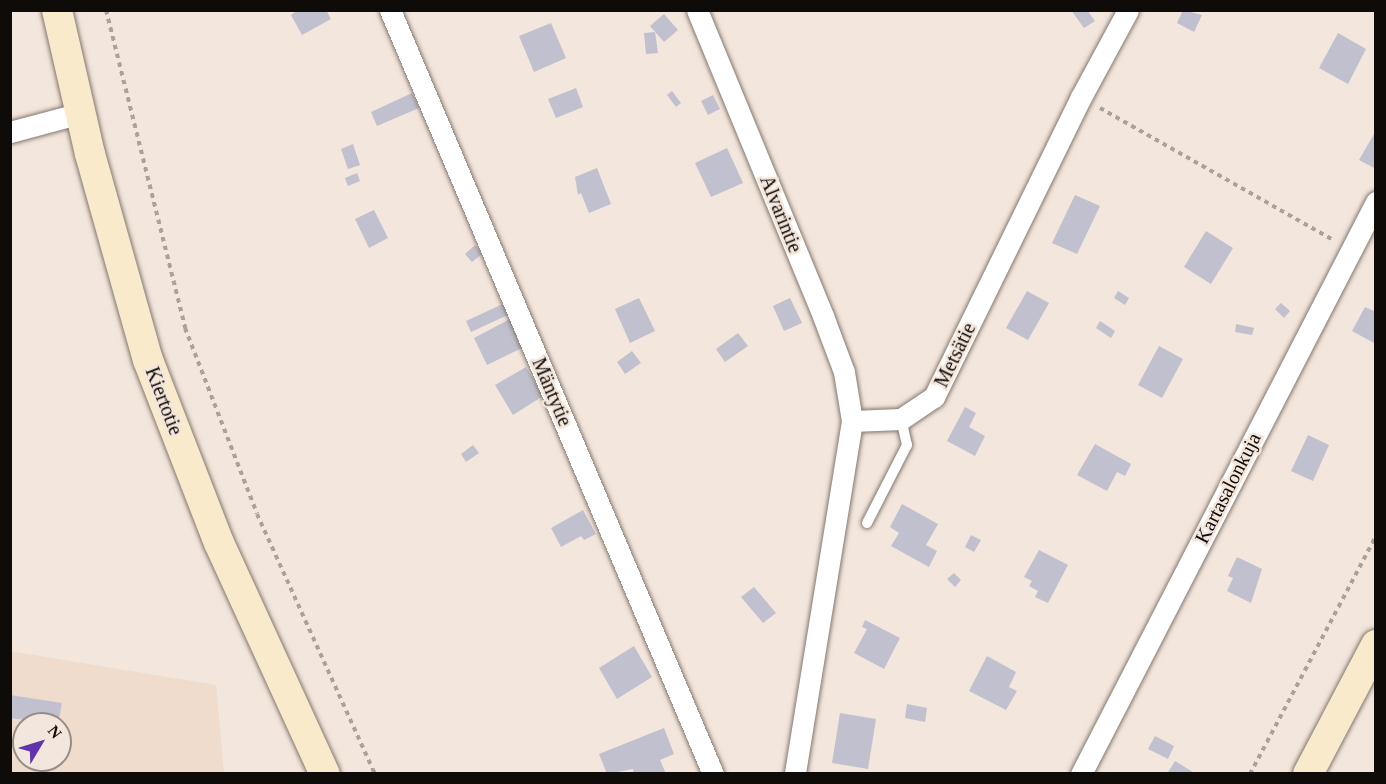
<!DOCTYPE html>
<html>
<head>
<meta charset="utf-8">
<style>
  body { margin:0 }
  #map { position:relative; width:1386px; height:784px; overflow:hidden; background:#f3e6dc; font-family:"Times New Roman",serif }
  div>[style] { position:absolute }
  .built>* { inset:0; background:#efdccc }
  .building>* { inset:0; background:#c0c0ce }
  .path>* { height:4px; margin-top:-2px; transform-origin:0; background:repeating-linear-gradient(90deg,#aba199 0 4.5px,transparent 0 9px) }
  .roads { filter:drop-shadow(0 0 2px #83786f) drop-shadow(0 0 2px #83786f) }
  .lane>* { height:10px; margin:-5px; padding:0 5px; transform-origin:5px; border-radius:5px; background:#fff }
  .street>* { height:21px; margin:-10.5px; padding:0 10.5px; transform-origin:10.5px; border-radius:10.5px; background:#fff }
  .secondary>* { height:30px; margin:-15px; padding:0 15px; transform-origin:15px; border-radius:15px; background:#f9eacb }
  span { translate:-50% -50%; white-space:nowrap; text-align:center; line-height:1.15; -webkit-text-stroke:5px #f3e6dc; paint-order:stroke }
  .street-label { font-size:20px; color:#0f0b08 }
  .frame { position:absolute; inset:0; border:12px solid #0f0b08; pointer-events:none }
  .north { position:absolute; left:12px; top:712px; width:60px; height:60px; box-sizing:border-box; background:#f3e6dc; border:2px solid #988e87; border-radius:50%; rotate:52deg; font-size:16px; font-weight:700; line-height:24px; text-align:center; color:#0f0b08 }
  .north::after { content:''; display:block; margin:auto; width:21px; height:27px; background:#6034ac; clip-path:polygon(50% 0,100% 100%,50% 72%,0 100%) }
</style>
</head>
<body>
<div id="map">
  <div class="built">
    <i style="clip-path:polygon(evenodd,10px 651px,216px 685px,224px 773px,11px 773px,10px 651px,24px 724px,60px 724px,60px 760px,24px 760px,24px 724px)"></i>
  </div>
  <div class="building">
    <i style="clip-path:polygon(298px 10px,326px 10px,331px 19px,302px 35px,291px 15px)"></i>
    <i style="clip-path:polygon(1071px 10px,1087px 10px,1095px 21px,1084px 28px)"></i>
    <i style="clip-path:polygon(1183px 10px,1202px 15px,1194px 32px,1177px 23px)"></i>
    <i style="clip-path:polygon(664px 14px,678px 30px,664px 42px,650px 26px)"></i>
    <i style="clip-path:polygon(551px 23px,566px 58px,534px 72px,519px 36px)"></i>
    <i style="clip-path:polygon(655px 32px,658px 53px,646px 54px,644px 33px)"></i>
    <i style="clip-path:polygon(1338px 33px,1366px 49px,1348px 84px,1319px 68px)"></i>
    <i style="clip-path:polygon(576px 88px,583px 107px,556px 118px,548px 99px)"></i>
    <i style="clip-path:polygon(672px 91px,681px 103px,676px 107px,667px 95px)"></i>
    <i style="clip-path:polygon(412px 93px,419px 108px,377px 126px,371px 112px)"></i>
    <i style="clip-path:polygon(713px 95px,720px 109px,708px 115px,701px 101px)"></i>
    <i style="clip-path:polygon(1374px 134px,1376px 134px,1376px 169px,1359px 160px)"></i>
    <i style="clip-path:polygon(353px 144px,360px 165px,348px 169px,341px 149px)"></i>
    <i style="clip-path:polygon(727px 148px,743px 183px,711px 197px,695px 163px)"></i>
    <i style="clip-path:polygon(597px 168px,611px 204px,589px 213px,581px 193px,578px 195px,575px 177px)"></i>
    <i style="clip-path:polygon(357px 173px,360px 181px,348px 186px,345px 178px)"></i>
    <i style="clip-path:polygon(1075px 195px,1100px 206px,1077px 254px,1052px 243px)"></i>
    <i style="clip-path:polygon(374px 210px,388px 238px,369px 248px,355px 219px)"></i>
    <i style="clip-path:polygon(1206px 231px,1233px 248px,1211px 284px,1184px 267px)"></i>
    <i style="clip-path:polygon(475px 245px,482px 254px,472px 262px,465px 254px)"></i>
    <i style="clip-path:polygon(1027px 291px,1049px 303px,1028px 340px,1006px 328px)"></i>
    <i style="clip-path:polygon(1118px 291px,1129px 298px,1125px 305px,1114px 298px)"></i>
    <i style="clip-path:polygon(639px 298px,655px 331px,630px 343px,615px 309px)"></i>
    <i style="clip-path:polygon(790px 298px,802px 323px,784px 331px,773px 306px)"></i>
    <i style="clip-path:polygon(505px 303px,510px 314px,471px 332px,466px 321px)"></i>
    <i style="clip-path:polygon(1281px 303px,1290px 311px,1284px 318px,1275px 309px)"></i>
    <i style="clip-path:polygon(1365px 307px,1376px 312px,1376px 344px,1352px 331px)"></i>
    <i style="clip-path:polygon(510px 319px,524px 347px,487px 365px,474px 338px)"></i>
    <i style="clip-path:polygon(1100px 321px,1115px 331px,1111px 338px,1096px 328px)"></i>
    <i style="clip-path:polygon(1236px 324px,1254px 328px,1252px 335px,1235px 332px)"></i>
    <i style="clip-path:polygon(738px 333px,748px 346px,725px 362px,716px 349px)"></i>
    <i style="clip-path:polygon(1159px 346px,1183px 359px,1162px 398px,1138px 385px)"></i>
    <i style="clip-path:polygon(632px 351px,641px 363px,625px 374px,617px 362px)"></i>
    <i style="clip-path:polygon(526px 367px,543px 396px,513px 415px,495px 385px)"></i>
    <i style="clip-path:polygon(965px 407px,976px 413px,969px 427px,985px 436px,975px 456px,947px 441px)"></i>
    <i style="clip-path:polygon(1308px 435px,1329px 445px,1313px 481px,1291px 471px)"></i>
    <i style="clip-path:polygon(1095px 444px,1131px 464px,1125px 476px,1117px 472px,1107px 491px,1077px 475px)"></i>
    <i style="clip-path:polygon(473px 445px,479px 453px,466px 462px,461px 454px)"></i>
    <i style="clip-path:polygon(902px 504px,938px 524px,926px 545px,937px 551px,929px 567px,891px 546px,899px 533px,890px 527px)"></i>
    <i style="clip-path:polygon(583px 510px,596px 534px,584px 540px,581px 536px,561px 547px,551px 528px)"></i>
    <i style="clip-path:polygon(971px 535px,981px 540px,974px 552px,965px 547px)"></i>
    <i style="clip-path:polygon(1039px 550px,1068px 565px,1048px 603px,1035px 597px,1038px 591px,1029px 586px,1032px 581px,1024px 577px)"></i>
    <i style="clip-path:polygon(1237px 557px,1262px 569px,1251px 603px,1227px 591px,1233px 578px,1228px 576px)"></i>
    <i style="clip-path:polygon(954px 573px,961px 580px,955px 587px,947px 579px)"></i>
    <i style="clip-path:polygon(754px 587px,776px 613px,763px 623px,741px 597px)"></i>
    <i style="clip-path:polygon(865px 620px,900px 638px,884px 669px,854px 653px,867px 629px,862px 627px)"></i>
    <i style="clip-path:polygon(634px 646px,652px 677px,617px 699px,599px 668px)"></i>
    <i style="clip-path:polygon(987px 656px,1016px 672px,1009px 687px,1017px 691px,1006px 710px,969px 691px)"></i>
    <i style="clip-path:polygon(10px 695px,62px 703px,58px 724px,10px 718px)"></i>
    <i style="clip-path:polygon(907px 704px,927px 708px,925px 722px,905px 718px)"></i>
    <i style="clip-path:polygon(840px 713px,876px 719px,868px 769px,832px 763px)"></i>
    <i style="clip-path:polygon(664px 728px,674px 754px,660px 760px,666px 774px,634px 774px,633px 769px,607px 774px,599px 754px)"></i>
    <i style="clip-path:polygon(1155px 736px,1174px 746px,1168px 759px,1148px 749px)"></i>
    <i style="clip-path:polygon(1175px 761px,1196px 774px,1167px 774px)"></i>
  </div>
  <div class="path">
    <i style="left:106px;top:10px;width:328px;rotate:76deg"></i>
    <i style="left:185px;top:328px;width:199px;rotate:68.8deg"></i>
    <i style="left:257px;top:514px;width:286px;rotate:65.6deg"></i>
    <i style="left:1100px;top:108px;width:268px;rotate:29.5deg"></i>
    <i style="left:1250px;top:774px;width:269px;rotate:-62.1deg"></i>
  </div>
  <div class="roads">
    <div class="lane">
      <i style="left:867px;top:523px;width:88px;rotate:-62.9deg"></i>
      <i style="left:907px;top:445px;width:27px;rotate:-103deg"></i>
    </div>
    <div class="street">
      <i style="left:390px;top:10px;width:829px;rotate:67.08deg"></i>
      <i style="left:697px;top:10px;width:331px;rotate:67.6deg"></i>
      <i style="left:823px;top:316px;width:60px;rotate:69.4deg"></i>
      <i style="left:844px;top:372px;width:50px;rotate:80.7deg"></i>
      <i style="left:852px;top:421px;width:358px;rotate:99.2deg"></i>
      <i style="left:10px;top:132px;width:73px;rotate:-15deg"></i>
      <i style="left:852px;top:421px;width:49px;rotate:-2.3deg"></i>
      <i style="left:901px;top:419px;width:40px;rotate:-34deg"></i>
      <i style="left:934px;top:397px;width:334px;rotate:-63.9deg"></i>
      <i style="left:1081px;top:97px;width:99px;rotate:-61.6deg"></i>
      <i style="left:1081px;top:774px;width:644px;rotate:-62.72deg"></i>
    </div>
    <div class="secondary">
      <i style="left:57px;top:10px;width:148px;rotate:77.1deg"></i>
      <i style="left:90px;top:154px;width:214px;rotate:74.3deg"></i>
      <i style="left:148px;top:360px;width:196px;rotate:68.8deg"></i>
      <i style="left:219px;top:543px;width:254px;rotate:65.4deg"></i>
      <i style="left:1308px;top:774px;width:146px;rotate:-62.2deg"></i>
    </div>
  </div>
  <div class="street-label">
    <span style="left:781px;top:214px;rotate:68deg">Alvarintie</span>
    <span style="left:955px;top:355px;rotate:-64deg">Metsätie</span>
    <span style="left:552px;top:392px;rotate:67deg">Mäntytie</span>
    <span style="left:164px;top:401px;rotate:69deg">Kiertotie</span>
    <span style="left:1228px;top:488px;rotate:-63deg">Kartasalonkuja</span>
  </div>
  <div class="frame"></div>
  <div class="north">N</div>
</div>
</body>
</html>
